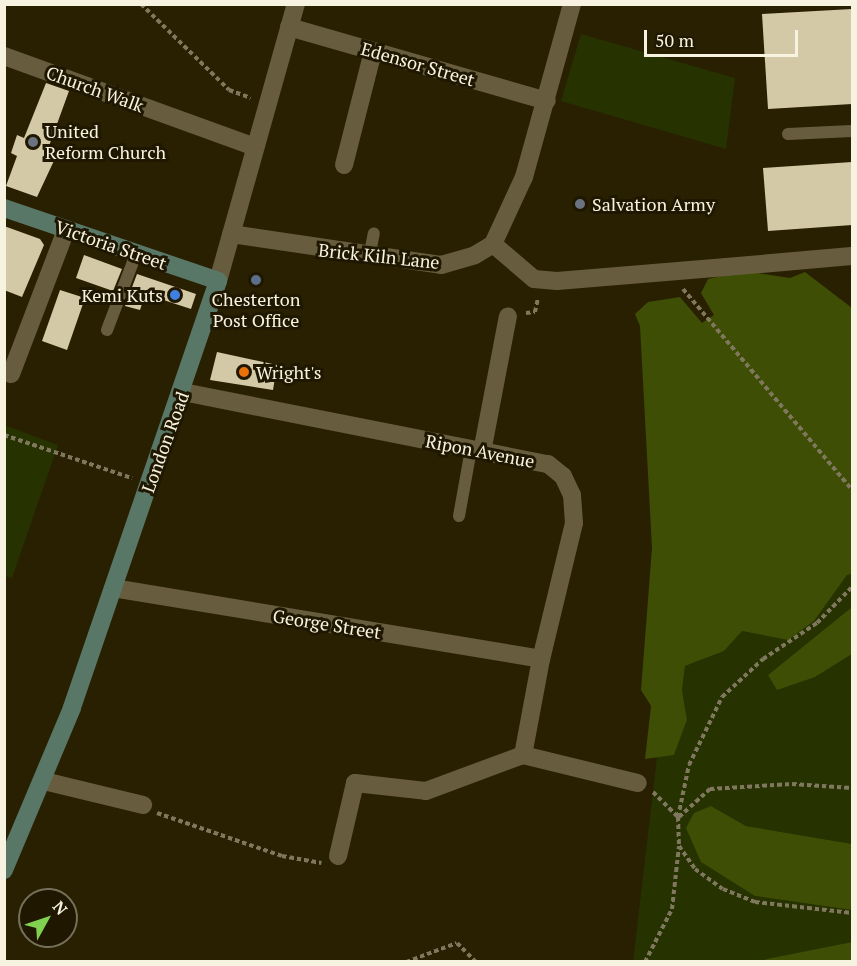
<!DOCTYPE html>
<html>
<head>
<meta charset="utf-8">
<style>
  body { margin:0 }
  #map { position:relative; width:857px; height:966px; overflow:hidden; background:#292002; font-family:"PT Serif",serif }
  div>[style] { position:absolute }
  .green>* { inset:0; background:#263200 }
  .forest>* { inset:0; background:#3e4e05 }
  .building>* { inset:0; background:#d4c9a7 }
  .path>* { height:4px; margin-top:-2px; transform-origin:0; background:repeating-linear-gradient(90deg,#7f785f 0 4.5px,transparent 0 7.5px) }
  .service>* { height:12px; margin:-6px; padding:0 6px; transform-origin:6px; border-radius:6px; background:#675d3e }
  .pedestrian>* { height:18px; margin:-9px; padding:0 9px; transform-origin:9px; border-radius:9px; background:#675d3e }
  .minor>* { height:18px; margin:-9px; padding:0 9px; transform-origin:9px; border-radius:9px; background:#675d3e }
  .tertiary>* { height:18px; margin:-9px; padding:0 9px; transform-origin:9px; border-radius:9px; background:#675d3e }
  .secondary>* { height:18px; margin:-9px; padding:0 9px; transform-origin:9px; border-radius:9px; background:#587766 }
  .dots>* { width:16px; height:16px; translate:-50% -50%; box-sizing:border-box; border:3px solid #1f1700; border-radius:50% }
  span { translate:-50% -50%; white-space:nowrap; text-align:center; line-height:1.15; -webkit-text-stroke:6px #1f1700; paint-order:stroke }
  .street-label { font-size:18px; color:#f8f3e1 }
  .poi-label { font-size:18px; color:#f8f3e1 }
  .left { translate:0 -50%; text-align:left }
  .right { translate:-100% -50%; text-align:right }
  .frame { position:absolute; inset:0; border:6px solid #f8f3e1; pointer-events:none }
  .north { position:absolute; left:18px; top:888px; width:60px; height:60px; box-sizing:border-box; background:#1f1700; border:2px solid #766f5a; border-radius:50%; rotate:50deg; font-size:16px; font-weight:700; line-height:24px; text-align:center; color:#f8f3e1 }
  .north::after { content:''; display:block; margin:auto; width:21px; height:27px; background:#81d050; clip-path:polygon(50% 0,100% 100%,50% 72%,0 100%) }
  .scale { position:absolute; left:644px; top:30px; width:154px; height:27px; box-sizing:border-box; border:3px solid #f8f3e1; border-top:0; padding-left:8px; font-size:18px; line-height:21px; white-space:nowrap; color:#f8f3e1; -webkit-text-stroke:4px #1f1700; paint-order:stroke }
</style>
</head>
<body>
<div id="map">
  <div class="green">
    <i style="clip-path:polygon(581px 34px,735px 78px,726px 149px,561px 101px)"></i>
    <i style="clip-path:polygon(4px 425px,58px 445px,12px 578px,4px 576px)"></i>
    <i style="clip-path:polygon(852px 574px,852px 607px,768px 675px,815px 677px,852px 654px,852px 844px,746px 826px,711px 806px,755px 896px,852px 910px,852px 942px,760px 961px,633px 962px,657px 757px,674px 755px,687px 720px,682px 690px,685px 666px,724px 651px,742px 631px,788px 640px,814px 621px,847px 575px)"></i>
  </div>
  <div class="forest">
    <i style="clip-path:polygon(744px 271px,790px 278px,805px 272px,852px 308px,852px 574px,847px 575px,814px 621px,788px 640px,742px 631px,724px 651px,685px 666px,682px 690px,687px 720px,674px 755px,645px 759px,651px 706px,641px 690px,652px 548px,640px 326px,635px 314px,648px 302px,680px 297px,702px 323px,714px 315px,701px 293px,708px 279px)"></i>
    <i style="clip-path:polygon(852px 607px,852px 654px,815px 677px,777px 690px,768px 675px)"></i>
    <i style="clip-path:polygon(711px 806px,746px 826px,852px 844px,852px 910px,755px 896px,701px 862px,686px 828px,694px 813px)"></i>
    <i style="clip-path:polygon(852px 942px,852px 961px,760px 961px,767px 959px)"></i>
  </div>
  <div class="building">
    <i style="clip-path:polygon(852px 9px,852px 104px,768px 109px,762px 14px)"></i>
    <i style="clip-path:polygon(46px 83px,69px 91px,49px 146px,59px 150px,37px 197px,6px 186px,17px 156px,11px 153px,17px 135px,24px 138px)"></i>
    <i style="clip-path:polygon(852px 162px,852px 225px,768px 231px,763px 168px)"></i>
    <i style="clip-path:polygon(4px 226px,40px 239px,44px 245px,22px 297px,4px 290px)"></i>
    <i style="clip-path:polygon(84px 255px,122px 269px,113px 291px,76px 278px)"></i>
    <i style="clip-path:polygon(137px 274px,196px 294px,191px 309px,145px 294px,140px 310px,125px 306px)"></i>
    <i style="clip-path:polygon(60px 290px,85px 298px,67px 350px,42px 341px)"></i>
    <i style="clip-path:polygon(217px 352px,277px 365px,273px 390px,210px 380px)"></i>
  </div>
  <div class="path">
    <i style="left:141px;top:4px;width:123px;rotate:44.3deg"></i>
    <i style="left:229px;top:90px;width:23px;rotate:20deg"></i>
    <i style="left:683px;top:289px;width:263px;rotate:49.9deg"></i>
    <i style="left:526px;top:313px;width:9px;rotate:-6deg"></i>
    <i style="left:535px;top:312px;width:14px;rotate:-78deg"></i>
    <i style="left:4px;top:435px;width:135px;rotate:18.6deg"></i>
    <i style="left:653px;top:792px;width:35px;rotate:45deg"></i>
    <i style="left:678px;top:817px;width:29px;rotate:88deg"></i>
    <i style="left:679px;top:846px;width:28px;rotate:55deg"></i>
    <i style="left:695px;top:869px;width:34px;rotate:36deg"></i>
    <i style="left:723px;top:889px;width:35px;rotate:22deg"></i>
    <i style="left:755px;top:902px;width:98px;rotate:6.5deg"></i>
    <i style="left:157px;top:813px;width:132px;rotate:19deg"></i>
    <i style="left:282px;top:856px;width:40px;rotate:10deg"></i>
    <i style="left:678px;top:817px;width:53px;rotate:-78.1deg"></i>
    <i style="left:689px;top:765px;width:76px;rotate:-64.1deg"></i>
    <i style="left:722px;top:697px;width:56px;rotate:-42.8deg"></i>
    <i style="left:763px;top:659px;width:65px;rotate:-33.7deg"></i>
    <i style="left:817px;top:623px;width:50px;rotate:-45.8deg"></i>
    <i style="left:679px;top:817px;width:42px;rotate:-42.1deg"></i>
    <i style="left:710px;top:789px;width:82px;rotate:-3.5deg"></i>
    <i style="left:792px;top:784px;width:60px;rotate:3.8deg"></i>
    <i style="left:406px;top:962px;width:54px;rotate:-20.4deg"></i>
    <i style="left:457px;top:943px;width:27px;rotate:45deg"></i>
    <i style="left:645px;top:962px;width:59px;rotate:-63deg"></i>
    <i style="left:672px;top:909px;width:63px;rotate:-83.7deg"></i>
  </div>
  <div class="service">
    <i style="left:788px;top:134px;width:64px;rotate:-2.7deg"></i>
    <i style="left:369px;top:258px;width:25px;rotate:-79deg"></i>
    <i style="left:107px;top:330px;width:81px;rotate:-69.1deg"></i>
    <i style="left:459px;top:516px;width:68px;rotate:-79.8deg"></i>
  </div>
  <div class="pedestrian">
    <i style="left:726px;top:267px;width:126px;rotate:-5deg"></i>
  </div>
  <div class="minor">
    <i style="left:289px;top:27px;width:268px;rotate:16deg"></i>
    <i style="left:4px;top:56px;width:265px;rotate:19.9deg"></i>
    <i style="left:344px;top:165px;width:118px;rotate:-75.7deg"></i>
    <i style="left:231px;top:234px;width:212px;rotate:8.4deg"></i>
    <i style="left:441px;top:265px;width:35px;rotate:-16deg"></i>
    <i style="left:475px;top:255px;width:21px;rotate:-31deg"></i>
    <i style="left:493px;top:244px;width:74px;rotate:-65.2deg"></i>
    <i style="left:524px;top:177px;width:180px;rotate:-74.5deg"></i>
    <i style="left:493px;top:244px;width:54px;rotate:40.5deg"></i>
    <i style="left:534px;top:279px;width:23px;rotate:5deg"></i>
    <i style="left:557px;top:281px;width:170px;rotate:-4.7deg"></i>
    <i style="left:11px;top:374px;width:154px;rotate:-69.1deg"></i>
    <i style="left:183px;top:392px;width:372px;rotate:11.2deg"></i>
    <i style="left:548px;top:464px;width:19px;rotate:39deg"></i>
    <i style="left:563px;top:476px;width:21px;rotate:65deg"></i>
    <i style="left:572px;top:495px;width:28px;rotate:86deg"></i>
    <i style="left:574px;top:523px;width:140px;rotate:103.6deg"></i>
    <i style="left:541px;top:659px;width:98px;rotate:100.6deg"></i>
    <i style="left:482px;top:452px;width:138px;rotate:-79.2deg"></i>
    <i style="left:113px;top:588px;width:434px;rotate:9.4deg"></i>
    <i style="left:44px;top:781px;width:102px;rotate:13.6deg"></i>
    <i style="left:338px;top:856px;width:75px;rotate:-76.9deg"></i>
    <i style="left:355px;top:783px;width:71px;rotate:6.4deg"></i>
    <i style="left:426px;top:791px;width:103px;rotate:-20.4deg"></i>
    <i style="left:523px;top:755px;width:118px;rotate:13.7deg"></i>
  </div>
  <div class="tertiary">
    <i style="left:218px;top:281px;width:288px;rotate:-74.3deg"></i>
  </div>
  <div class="secondary">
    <i style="left:4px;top:208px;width:226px;rotate:18.8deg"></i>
    <i style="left:218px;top:281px;width:451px;rotate:108.9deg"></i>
    <i style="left:72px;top:708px;width:176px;rotate:112.8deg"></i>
  </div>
  <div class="dots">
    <i style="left:33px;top:142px;background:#6b7280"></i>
    <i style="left:580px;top:204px;background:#6b7280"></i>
    <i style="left:256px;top:280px;background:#5c6f8a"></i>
    <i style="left:175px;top:295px;background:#3f7fe0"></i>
    <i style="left:244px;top:372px;background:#e8710a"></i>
  </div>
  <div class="street-label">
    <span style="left:418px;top:64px;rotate:16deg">Edensor Street</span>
    <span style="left:95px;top:89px;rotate:20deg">Church Walk</span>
    <span style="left:111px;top:245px;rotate:19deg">Victoria Street</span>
    <span style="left:379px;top:256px;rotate:6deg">Brick Kiln Lane</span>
    <span style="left:165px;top:442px;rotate:-70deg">London Road</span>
    <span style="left:480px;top:451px;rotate:11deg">Ripon Avenue</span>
    <span style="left:327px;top:624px;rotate:9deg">George Street</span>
  </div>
  <div class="poi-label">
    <span class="left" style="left:45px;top:142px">United<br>Reform Church</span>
    <span class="left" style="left:592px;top:204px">Salvation Army</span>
    <span class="right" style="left:163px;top:295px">Kemi Kuts</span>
    <span style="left:256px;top:310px">Chesterton<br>Post Office</span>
    <span class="left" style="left:256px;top:372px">Wright's</span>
  </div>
  <div class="frame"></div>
  <div class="north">N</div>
  <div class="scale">50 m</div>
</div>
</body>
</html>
